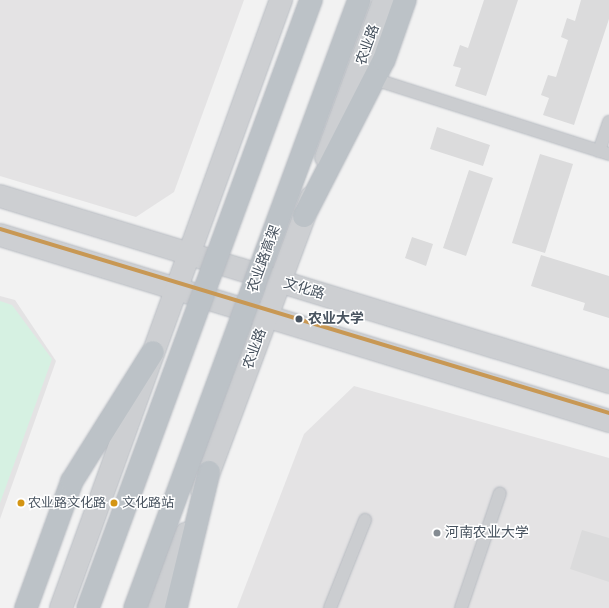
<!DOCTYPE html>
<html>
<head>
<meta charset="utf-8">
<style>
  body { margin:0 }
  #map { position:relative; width:609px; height:608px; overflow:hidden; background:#f2f2f2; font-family:"Varela Round","Noto Sans SC",sans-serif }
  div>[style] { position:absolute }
  .education>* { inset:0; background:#e4e3e4 }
  .green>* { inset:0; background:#d6f1e2 }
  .building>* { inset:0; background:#dbdbdc }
  .roads { filter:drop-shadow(0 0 1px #b7bbc1) drop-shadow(0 0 1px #b7bbc1) }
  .lane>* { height:12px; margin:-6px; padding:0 6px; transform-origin:6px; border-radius:6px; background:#cbcdd0 }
  .secondary>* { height:22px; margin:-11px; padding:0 11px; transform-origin:11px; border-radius:11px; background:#cdcfd2 }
  .highway>* { height:22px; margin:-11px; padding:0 11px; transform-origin:11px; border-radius:11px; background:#bcc2c7 }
  .bridges { filter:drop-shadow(0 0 1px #b7bbc1) drop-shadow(0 0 1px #b7bbc1) }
  .highway-bridge>* { height:22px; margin:-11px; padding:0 11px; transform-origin:11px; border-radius:11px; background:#bcc2c7 }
  .metro-1>* { height:4px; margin:-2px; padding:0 2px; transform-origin:2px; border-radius:2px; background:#c89854 }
  .dots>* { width:11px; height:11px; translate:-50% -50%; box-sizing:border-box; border:2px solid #fff; border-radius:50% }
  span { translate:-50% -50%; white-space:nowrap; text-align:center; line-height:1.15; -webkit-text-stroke:3px #fff; paint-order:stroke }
  .bus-label { font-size:13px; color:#48535f }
  .left { translate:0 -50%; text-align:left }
  .street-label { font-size:14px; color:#48535f }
  .stop-label { font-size:14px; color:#48535f; font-weight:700 }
  .poi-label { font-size:14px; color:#48535f }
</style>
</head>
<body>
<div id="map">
  <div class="education">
    <i style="clip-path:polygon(0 0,244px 0,174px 192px,136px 217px,0 176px)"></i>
    <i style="clip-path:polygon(0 296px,15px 300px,56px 361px,0 519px)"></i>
    <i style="clip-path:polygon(354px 386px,609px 458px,609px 608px,237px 608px,304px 434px)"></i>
  </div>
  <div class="green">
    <i style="clip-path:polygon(0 301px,12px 305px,52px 359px,0 503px)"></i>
  </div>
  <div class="building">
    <i style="clip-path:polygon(484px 0,518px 0,486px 96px,455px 86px,461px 68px,453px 66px,460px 45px,468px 48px)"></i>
    <i style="clip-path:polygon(581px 0,609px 0,609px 19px,574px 125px,543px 115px,549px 98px,541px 95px,548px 75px,556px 77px,568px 40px,561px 37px,567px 18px,575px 21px)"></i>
    <i style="clip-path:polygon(437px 127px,490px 145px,483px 166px,430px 149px)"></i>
    <i style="clip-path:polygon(540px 154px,573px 164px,545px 253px,512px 243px)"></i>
    <i style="clip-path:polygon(469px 170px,493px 178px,466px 256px,443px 248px)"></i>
    <i style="clip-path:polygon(412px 237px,433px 244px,426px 266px,405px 258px)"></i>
    <i style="clip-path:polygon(541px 255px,609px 276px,609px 318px,583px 310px,585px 303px,531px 286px)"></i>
    <i style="clip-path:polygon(582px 530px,609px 538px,609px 582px,570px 569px)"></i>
  </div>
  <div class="roads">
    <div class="lane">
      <i style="left:374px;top:79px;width:247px;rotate:17.7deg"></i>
      <i style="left:599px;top:151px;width:31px;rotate:-71deg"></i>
      <i style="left:330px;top:608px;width:95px;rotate:-68.3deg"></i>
      <i style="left:461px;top:608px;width:121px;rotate:-71.3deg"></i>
    </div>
    <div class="secondary">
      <i style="left:326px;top:157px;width:167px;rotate:-69.7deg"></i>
      <i style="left:0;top:196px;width:637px;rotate:16.98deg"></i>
      <i style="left:0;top:235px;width:637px;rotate:16.98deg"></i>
      <i style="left:202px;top:491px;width:313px;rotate:-69.6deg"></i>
      <i style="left:61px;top:608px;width:647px;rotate:-70.11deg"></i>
      <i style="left:159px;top:608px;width:79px;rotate:-70deg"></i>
    </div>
    <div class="highway">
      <i style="left:304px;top:216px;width:175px;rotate:-62.9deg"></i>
      <i style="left:384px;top:60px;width:64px;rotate:-70.7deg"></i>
      <i style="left:26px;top:608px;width:135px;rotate:-70.1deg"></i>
      <i style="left:72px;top:481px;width:152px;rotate:-57.9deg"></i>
      <i style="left:176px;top:608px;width:140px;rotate:-76.4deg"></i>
    </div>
  </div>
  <div class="bridges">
    <div class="highway-bridge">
      <i style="left:88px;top:608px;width:648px;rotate:-69.86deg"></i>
      <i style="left:135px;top:608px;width:648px;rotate:-69.78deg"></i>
    </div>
  </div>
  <div class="metro-1">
    <i style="left:0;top:229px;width:636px;rotate:16.81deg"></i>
  </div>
  <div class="dots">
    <i style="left:299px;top:319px;background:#48535f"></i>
    <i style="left:21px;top:503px;background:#d49513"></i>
    <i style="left:114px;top:503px;background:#d49513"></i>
    <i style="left:437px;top:533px;background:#848b92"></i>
  </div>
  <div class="bus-label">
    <span class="left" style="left:28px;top:503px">农业路文化路</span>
    <span class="left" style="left:122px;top:503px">文化路站</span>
  </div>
  <div class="street-label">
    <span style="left:368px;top:45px;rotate:-70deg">农业路</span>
    <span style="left:264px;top:259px;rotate:-70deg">农业路高架</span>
    <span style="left:304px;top:289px;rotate:17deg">文化路</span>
    <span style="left:255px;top:349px;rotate:-70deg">农业路</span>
  </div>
  <div class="stop-label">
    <span class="left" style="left:308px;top:319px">农业大学</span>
  </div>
  <div class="poi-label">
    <span class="left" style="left:445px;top:533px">河南农业大学</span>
  </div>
</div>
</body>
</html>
